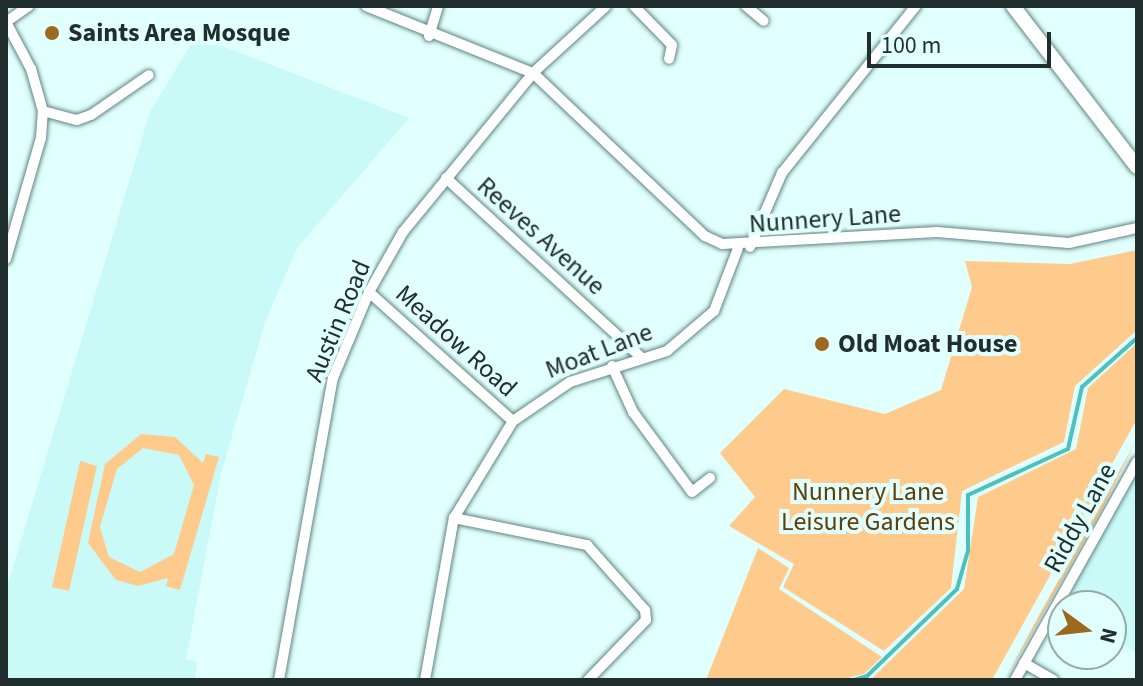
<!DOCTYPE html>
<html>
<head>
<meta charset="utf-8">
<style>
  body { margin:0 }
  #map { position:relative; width:1143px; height:686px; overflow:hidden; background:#e0fffd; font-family:"Source Sans 3",sans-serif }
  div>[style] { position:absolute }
  .built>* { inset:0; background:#c9faf8 }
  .green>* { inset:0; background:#ffcb8d }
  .stream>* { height:4px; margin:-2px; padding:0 2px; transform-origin:2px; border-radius:2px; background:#4dc0bc }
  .roads { filter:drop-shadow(0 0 2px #618482) drop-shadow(0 0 2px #618482) }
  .street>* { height:10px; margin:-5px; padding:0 5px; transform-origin:5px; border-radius:5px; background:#fff }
  .secondary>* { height:14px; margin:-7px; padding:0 7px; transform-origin:7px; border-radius:7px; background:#fff }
  .dots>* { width:22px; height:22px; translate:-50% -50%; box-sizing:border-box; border:4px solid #e0fffd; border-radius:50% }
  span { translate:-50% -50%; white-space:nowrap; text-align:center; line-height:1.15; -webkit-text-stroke:8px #e0fffd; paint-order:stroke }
  .poi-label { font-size:26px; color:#202f2e; font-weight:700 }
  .left { translate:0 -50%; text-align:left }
  .street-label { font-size:26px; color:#202f2e }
  .park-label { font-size:26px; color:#613e09 }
  .frame { position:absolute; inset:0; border:8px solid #202f2e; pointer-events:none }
  .north { position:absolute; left:1047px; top:590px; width:80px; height:80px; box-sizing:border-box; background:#e0fffd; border:2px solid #93acaa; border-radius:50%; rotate:105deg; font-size:22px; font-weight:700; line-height:32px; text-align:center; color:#202f2e }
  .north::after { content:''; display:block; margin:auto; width:28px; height:36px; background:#9d6920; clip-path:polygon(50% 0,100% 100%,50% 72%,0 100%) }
  .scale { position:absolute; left:867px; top:32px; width:184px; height:36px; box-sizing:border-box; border:4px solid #202f2e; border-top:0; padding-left:10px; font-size:24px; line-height:28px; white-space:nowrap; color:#202f2e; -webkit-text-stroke:6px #e0fffd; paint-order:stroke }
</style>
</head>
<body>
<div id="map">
  <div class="built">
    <i style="clip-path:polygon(196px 36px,409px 118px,297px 248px,265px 322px,221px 474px,186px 659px,197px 662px,195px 680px,6px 680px,7px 587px,150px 112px)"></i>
    <i style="clip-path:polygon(1137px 474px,1137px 653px,1111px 637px,1111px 606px,1063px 606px)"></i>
  </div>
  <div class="green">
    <i style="clip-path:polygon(1137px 250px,1137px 330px,1075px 386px,1064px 442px,962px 491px,951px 588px,884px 651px,783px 587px,794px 564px,729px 526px,755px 497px,720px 453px,784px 389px,885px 414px,941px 390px,972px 287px,965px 261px,1070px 264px)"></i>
    <i style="clip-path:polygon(1137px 343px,1137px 419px,992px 680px,870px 680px,964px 589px,978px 497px,1076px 449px,1088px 388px)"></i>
    <i style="clip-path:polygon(evenodd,141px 434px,175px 437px,203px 463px,206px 454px,219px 457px,180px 590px,166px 586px,168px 578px,138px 586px,116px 580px,88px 543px,105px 464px,141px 434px,143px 448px,179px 455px,194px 485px,174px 554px,140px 572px,109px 557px,100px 527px,117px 469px,143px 448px)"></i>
    <i style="clip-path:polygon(1137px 439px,1101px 511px,1005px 680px,1037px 619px)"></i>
    <i style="clip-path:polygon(80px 461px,97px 466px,69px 591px,52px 587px)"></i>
    <i style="clip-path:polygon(758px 548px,789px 568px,779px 589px,882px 657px,864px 674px,839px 680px,706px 680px)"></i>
  </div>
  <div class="stream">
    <i style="left:854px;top:680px;width:14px;rotate:-17deg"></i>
    <i style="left:867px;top:676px;width:125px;rotate:-44deg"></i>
    <i style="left:957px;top:589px;width:40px;rotate:-74deg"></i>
    <i style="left:968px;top:551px;width:56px;rotate:-90deg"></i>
    <i style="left:968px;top:495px;width:110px;rotate:-24.7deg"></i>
    <i style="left:1068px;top:449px;width:64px;rotate:-77.3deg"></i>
    <i style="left:1082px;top:387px;width:74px;rotate:-41.7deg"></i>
  </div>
  <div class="roads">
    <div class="street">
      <i style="left:366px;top:6px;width:180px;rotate:21.9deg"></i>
      <i style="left:533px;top:73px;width:237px;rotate:43.5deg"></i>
      <i style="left:705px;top:236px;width:19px;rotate:25deg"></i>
      <i style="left:722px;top:244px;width:215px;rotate:-3.2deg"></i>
      <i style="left:937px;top:232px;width:132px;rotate:4.8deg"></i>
      <i style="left:1069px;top:243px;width:70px;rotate:-12.4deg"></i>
      <i style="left:634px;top:6px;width:54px;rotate:45.7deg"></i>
      <i style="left:672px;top:45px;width:14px;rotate:102deg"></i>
      <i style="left:746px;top:6px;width:23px;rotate:40deg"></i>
      <i style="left:429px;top:36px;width:31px;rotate:-73deg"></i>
      <i style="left:43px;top:111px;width:35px;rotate:15deg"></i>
      <i style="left:77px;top:120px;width:15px;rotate:-20deg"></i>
      <i style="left:91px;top:115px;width:70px;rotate:-34.6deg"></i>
      <i style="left:446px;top:178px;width:266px;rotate:42.6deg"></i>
      <i style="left:750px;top:247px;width:81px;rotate:-66.6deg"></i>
      <i style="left:782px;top:173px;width:214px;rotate:-51.3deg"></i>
      <i style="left:6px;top:259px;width:126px;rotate:-73.9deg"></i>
      <i style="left:41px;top:138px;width:27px;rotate:-86deg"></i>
      <i style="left:43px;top:111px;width:44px;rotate:-105.9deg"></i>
      <i style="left:31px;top:69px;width:53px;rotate:-118deg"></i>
      <i style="left:6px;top:22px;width:28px;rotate:-35deg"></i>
      <i style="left:369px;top:292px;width:193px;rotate:41.9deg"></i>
      <i style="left:612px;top:366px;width:51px;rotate:65.5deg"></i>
      <i style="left:633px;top:412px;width:99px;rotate:53.6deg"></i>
      <i style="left:692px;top:492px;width:23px;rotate:-38deg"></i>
      <i style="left:454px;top:518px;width:136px;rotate:11.5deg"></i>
      <i style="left:587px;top:545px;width:87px;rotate:48.3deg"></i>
      <i style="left:645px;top:610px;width:10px;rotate:84deg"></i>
      <i style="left:646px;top:620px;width:83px;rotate:134deg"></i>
      <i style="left:1024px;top:663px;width:34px;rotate:30deg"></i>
      <i style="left:279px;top:680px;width:307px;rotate:-79.9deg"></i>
      <i style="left:333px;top:378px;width:93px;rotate:-67.3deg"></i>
      <i style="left:369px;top:292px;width:69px;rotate:-60.5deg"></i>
      <i style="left:403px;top:232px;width:205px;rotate:-50.7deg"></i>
      <i style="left:533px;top:73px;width:99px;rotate:-42.5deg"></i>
      <i style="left:425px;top:680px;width:165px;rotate:-79.9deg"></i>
      <i style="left:454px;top:518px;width:114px;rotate:-58.7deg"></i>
      <i style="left:513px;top:421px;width:69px;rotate:-34.4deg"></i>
      <i style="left:570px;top:382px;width:102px;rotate:-17.7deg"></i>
      <i style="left:667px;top:351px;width:62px;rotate:-40.4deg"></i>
      <i style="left:714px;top:311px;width:67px;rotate:-69.1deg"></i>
      <i style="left:1015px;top:680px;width:250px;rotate:-60.8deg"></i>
    </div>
    <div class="secondary">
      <i style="left:1013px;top:6px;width:203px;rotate:52.4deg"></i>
    </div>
  </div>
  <div class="dots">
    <i style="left:52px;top:33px;background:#9d6920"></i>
    <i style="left:822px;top:344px;background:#9d6920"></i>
  </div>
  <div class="poi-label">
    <span class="left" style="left:68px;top:33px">Saints Area Mosque</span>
    <span class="left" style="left:838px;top:344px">Old Moat House</span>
  </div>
  <div class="street-label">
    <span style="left:825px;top:219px;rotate:-4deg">Nunnery Lane</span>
    <span style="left:541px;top:236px;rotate:42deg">Reeves Avenue</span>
    <span style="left:338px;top:321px;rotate:-67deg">Austin Road</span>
    <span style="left:456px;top:341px;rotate:42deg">Meadow Road</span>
    <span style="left:599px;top:351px;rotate:-21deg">Moat Lane</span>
    <span style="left:1080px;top:518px;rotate:-61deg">Riddy Lane</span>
  </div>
  <div class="park-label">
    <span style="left:868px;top:507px">Nunnery Lane<br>Leisure Gardens</span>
  </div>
  <div class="frame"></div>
  <div class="north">N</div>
  <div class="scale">100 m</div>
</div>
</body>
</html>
